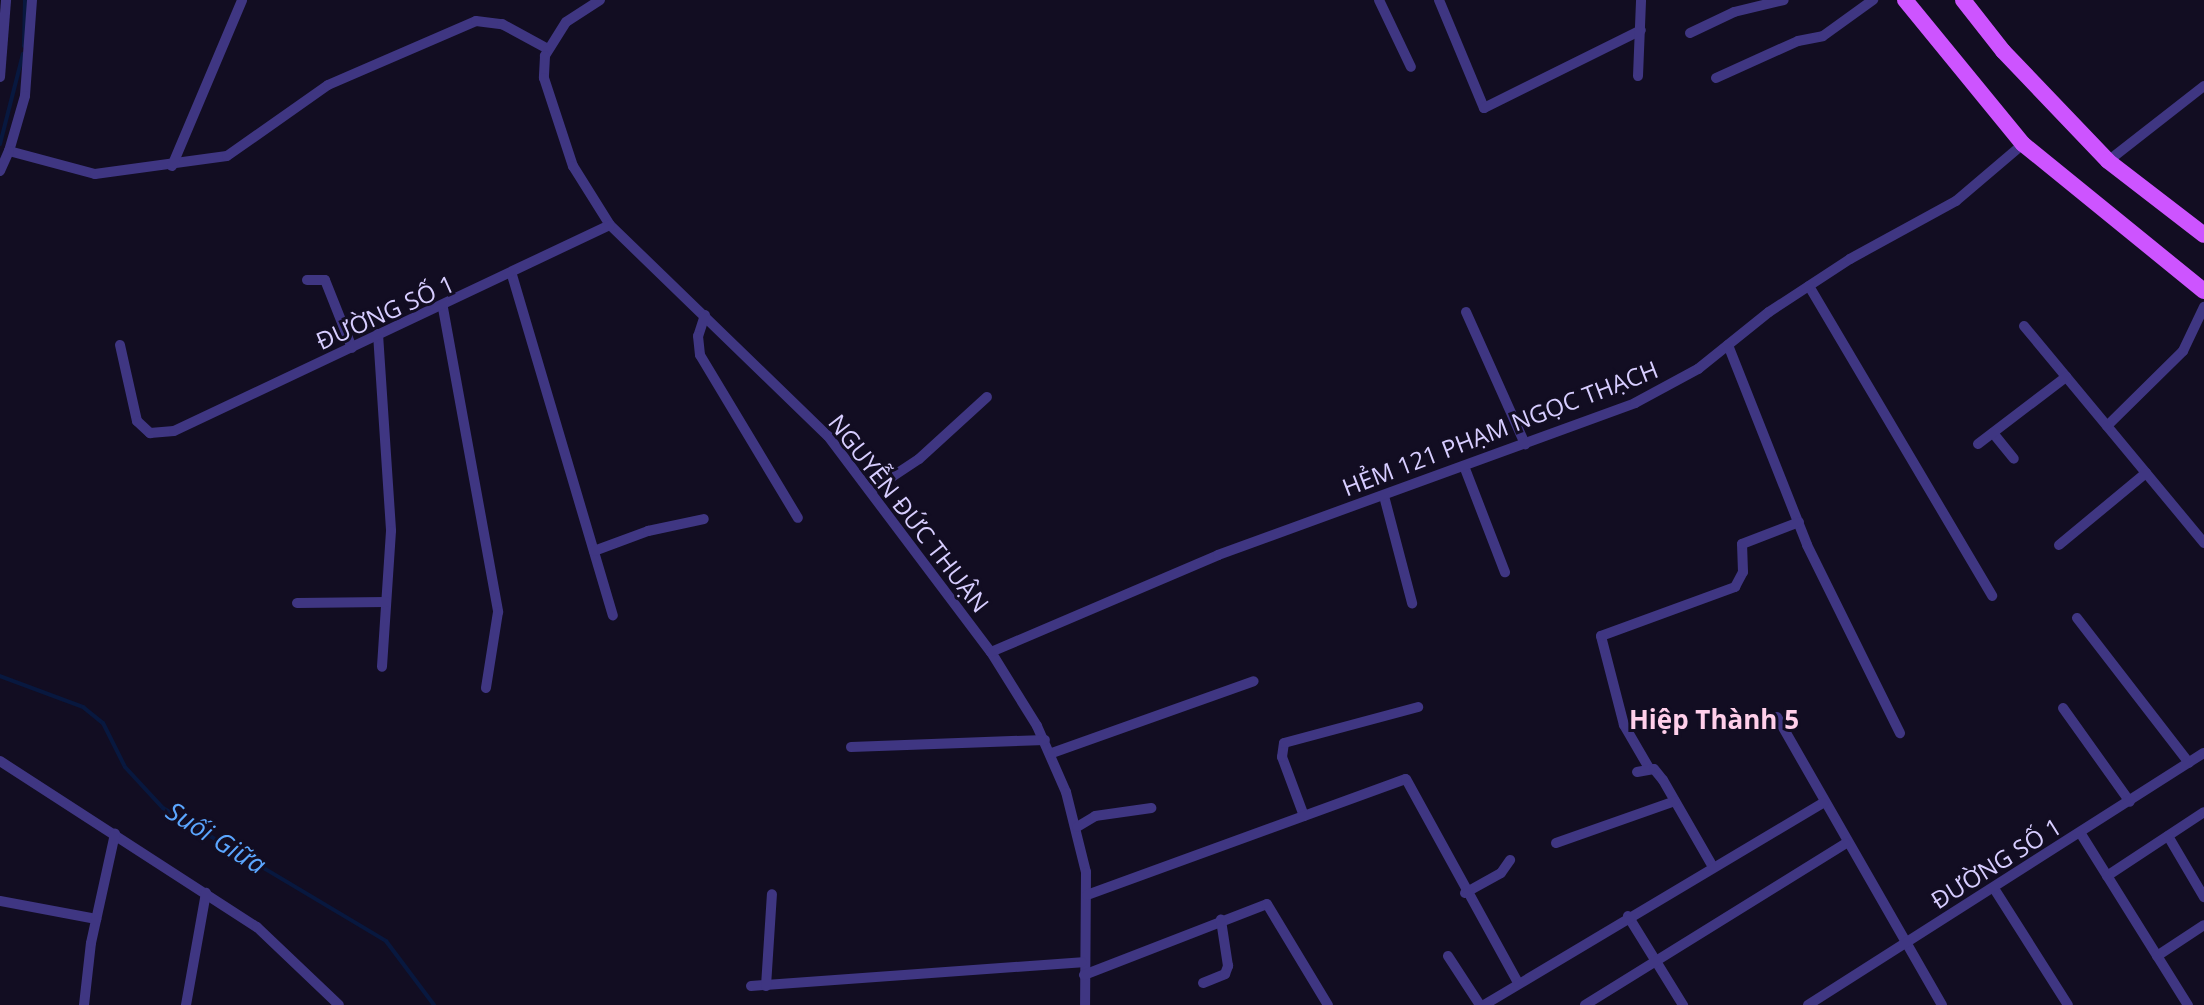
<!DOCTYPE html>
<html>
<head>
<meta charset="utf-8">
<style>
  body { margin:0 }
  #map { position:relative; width:2204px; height:1005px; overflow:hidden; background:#120d22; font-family:"Open Sans",sans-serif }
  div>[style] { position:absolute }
  .stream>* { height:4px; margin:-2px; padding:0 2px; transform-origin:2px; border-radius:2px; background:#08183f }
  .minor>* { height:10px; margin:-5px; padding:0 5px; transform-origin:5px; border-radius:5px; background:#3f3682 }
  .primary>* { height:16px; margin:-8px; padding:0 8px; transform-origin:8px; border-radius:8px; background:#cd54ff }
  span { translate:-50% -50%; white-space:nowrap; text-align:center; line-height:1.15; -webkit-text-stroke:6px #120d22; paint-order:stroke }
  .street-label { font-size:24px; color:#d7cdff }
  .neighbourhood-label { font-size:26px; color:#ffcfea; font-weight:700 }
  .water-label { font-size:26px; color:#5ba6ff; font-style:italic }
</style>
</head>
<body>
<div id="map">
  <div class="stream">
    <i style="left:24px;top:46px;width:46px;rotate:-88.8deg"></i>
    <i style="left:0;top:144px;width:93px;rotate:-75.7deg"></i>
    <i style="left:0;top:676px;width:89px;rotate:20.5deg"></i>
    <i style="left:83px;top:707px;width:26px;rotate:39deg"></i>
    <i style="left:103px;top:723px;width:49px;rotate:63.4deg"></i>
    <i style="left:125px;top:767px;width:56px;rotate:47.2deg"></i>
    <i style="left:163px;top:808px;width:260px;rotate:30.8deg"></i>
    <i style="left:386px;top:941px;width:80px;rotate:53.1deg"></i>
  </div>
  <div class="minor">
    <i style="left:32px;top:0;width:96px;rotate:94.2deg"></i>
    <i style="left:25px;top:96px;width:57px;rotate:106.2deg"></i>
    <i style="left:9px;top:151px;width:89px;rotate:15deg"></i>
    <i style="left:95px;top:174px;width:133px;rotate:-7.8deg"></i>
    <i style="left:227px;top:156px;width:123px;rotate:-35.1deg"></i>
    <i style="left:328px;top:85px;width:161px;rotate:-23.4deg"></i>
    <i style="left:476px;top:21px;width:26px;rotate:7deg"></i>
    <i style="left:502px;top:24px;width:52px;rotate:28.5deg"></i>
    <i style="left:600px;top:0;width:40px;rotate:147.1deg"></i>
    <i style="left:566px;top:22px;width:40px;rotate:122deg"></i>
    <i style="left:545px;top:56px;width:22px;rotate:93deg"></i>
    <i style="left:544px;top:78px;width:93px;rotate:71.8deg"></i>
    <i style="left:573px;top:166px;width:70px;rotate:57.9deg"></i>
    <i style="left:610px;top:225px;width:303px;rotate:44.1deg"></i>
    <i style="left:828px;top:436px;width:271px;rotate:53deg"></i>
    <i style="left:991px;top:652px;width:87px;rotate:58.1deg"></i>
    <i style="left:1037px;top:726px;width:72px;rotate:66.3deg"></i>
    <i style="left:1066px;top:792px;width:82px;rotate:76deg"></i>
    <i style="left:1086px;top:872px;width:133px;rotate:90.4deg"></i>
    <i style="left:1379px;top:0;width:74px;rotate:64.5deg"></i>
    <i style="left:1439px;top:0;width:117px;rotate:67.4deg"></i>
    <i style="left:1484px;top:108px;width:175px;rotate:-26.4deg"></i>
    <i style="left:1690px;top:33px;width:49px;rotate:-25.5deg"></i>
    <i style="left:1734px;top:12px;width:51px;rotate:-13.5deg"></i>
    <i style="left:1638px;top:76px;width:76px;rotate:-87.7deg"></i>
    <i style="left:0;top:77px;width:77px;rotate:-85.5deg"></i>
    <i style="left:1716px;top:78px;width:90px;rotate:-24.3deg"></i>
    <i style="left:1798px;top:41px;width:25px;rotate:-11deg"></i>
    <i style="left:1823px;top:36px;width:62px;rotate:-35.8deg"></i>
    <i style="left:2108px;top:161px;width:122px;rotate:-38deg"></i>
    <i style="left:172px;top:166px;width:180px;rotate:-67.1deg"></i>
    <i style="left:0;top:171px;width:22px;rotate:-66deg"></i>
    <i style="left:512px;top:275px;width:355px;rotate:73.5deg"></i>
    <i style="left:307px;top:280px;width:18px"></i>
    <i style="left:325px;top:280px;width:73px;rotate:68.3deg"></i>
    <i style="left:1809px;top:286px;width:360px;rotate:59.4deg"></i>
    <i style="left:443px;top:308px;width:309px;rotate:79.7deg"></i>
    <i style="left:498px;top:612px;width:77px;rotate:99deg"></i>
    <i style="left:1466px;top:312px;width:145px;rotate:65.9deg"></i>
    <i style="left:705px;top:315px;width:22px;rotate:108deg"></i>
    <i style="left:698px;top:336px;width:19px;rotate:84deg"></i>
    <i style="left:700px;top:355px;width:190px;rotate:59deg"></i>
    <i style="left:2024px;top:326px;width:282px;rotate:50.3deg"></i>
    <i style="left:378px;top:334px;width:197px;rotate:86.2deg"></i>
    <i style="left:391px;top:531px;width:136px;rotate:93.8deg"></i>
    <i style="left:120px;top:345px;width:78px;rotate:77.4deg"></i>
    <i style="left:137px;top:421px;width:18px;rotate:43deg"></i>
    <i style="left:150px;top:433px;width:24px;rotate:-5deg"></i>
    <i style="left:174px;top:431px;width:482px;rotate:-25.3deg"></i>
    <i style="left:1728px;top:345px;width:215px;rotate:68.4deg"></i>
    <i style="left:1807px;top:545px;width:210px;rotate:63.7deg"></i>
    <i style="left:2107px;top:426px;width:107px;rotate:-44.6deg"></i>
    <i style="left:2183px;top:351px;width:49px;rotate:-64.5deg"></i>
    <i style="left:1993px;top:433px;width:33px;rotate:51deg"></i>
    <i style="left:1978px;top:444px;width:111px;rotate:-37.3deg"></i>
    <i style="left:1464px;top:466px;width:114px;rotate:68.9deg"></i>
    <i style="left:872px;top:490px;width:56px;rotate:-33.4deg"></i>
    <i style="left:919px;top:459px;width:92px;rotate:-42.4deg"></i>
    <i style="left:1384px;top:496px;width:111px;rotate:75.3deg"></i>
    <i style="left:2059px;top:545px;width:113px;rotate:-39.6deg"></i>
    <i style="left:594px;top:551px;width:58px;rotate:-20.3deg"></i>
    <i style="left:648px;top:531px;width:57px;rotate:-12.1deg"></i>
    <i style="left:297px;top:603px;width:89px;rotate:-0.6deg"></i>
    <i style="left:2077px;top:618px;width:183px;rotate:52.3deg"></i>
    <i style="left:991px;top:652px;width:247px;rotate:-23.1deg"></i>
    <i style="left:1218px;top:555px;width:444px;rotate:-20deg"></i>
    <i style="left:1635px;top:403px;width:72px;rotate:-28.4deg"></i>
    <i style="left:1698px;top:369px;width:91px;rotate:-38.8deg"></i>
    <i style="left:1769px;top:312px;width:97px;rotate:-33.2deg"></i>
    <i style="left:1850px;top:259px;width:121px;rotate:-28.7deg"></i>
    <i style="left:1956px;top:201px;width:88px;rotate:-40.4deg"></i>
    <i style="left:2063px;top:708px;width:115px;rotate:54.5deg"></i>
    <i style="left:1777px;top:717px;width:332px;rotate:60.2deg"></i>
    <i style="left:851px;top:747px;width:194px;rotate:-2.1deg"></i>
    <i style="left:1052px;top:753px;width:214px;rotate:-19.6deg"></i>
    <i style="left:0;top:761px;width:306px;rotate:32.9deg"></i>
    <i style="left:257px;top:927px;width:113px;rotate:43.6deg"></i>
    <i style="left:1649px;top:768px;width:50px;rotate:-120.2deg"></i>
    <i style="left:1624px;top:725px;width:92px;rotate:-104.5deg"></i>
    <i style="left:1601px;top:636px;width:143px;rotate:-20.1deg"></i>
    <i style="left:1735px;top:587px;width:17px;rotate:-62deg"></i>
    <i style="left:1743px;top:572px;width:28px;rotate:-92deg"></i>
    <i style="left:1742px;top:544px;width:61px;rotate:-21.1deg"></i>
    <i style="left:1637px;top:772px;width:17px;rotate:-10deg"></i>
    <i style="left:1654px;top:769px;width:14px;rotate:51deg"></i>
    <i style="left:1663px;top:780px;width:100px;rotate:60.1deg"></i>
    <i style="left:1304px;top:816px;width:63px;rotate:-110.4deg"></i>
    <i style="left:1282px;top:757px;width:14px;rotate:-82deg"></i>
    <i style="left:1284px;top:743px;width:139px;rotate:-15deg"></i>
    <i style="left:1077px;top:827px;width:21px;rotate:-31deg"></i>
    <i style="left:1095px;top:816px;width:57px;rotate:-8.1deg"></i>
    <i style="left:2081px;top:834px;width:202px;rotate:58deg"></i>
    <i style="left:2168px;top:836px;width:71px;rotate:59.5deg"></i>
    <i style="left:1556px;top:843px;width:126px;rotate:-19.4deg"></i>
    <i style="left:2107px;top:876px;width:116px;rotate:-33.4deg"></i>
    <i style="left:1995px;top:890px;width:136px;rotate:57.6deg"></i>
    <i style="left:1465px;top:893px;width:41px;rotate:-29.1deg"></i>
    <i style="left:1501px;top:873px;width:16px;rotate:-55deg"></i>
    <i style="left:1087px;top:895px;width:339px;rotate:-20deg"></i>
    <i style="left:1406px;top:779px;width:233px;rotate:61.2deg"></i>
    <i style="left:0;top:901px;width:98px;rotate:10.6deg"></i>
    <i style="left:1628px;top:916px;width:105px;rotate:58.3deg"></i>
    <i style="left:1448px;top:956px;width:59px;rotate:56.9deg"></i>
    <i style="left:2157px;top:956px;width:56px;rotate:-33.4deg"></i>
    <i style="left:1084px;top:975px;width:196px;rotate:-21.2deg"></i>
    <i style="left:1267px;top:904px;width:118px;rotate:58.9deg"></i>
    <i style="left:1203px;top:983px;width:24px;rotate:-22deg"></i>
    <i style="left:1225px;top:974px;width:9px;rotate:-69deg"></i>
    <i style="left:1228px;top:966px;width:47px;rotate:-98.7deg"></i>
    <i style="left:751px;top:986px;width:332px;rotate:-4.1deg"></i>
    <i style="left:766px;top:986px;width:92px;rotate:-86.3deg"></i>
    <i style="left:84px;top:1005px;width:62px;rotate:-83.6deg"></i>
    <i style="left:91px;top:943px;width:112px;rotate:-77.6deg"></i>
    <i style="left:186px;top:1005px;width:114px;rotate:-79.9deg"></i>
    <i style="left:1484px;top:1005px;width:395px;rotate:-30.8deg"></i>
    <i style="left:1585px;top:1005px;width:307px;rotate:-31.8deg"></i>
    <i style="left:1808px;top:1005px;width:469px;rotate:-32.5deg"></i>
  </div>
  <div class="primary">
    <i style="left:1905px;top:0;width:186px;rotate:50.7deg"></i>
    <i style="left:2023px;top:144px;width:233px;rotate:39.1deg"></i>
    <i style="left:1963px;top:0;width:65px;rotate:51.9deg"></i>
    <i style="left:2003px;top:51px;width:152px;rotate:46.3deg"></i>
    <i style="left:2108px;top:161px;width:121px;rotate:37.6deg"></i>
  </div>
  <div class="street-label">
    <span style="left:385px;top:312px;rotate:-24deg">ĐƯỜNG SỐ 1</span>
    <span style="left:1500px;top:428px;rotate:-21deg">HẺM 121 PHẠM NGỌC THẠCH</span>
    <span style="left:909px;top:513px;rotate:52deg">NGUYỄN ĐỨC THUẬN</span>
    <span style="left:1996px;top:863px;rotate:-32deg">ĐƯỜNG SỐ 1</span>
  </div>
  <div class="neighbourhood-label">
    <span style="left:1714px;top:720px">Hiệp Thành 5</span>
  </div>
  <div class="water-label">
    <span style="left:216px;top:838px;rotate:32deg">Suối Giữa</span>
  </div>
</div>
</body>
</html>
